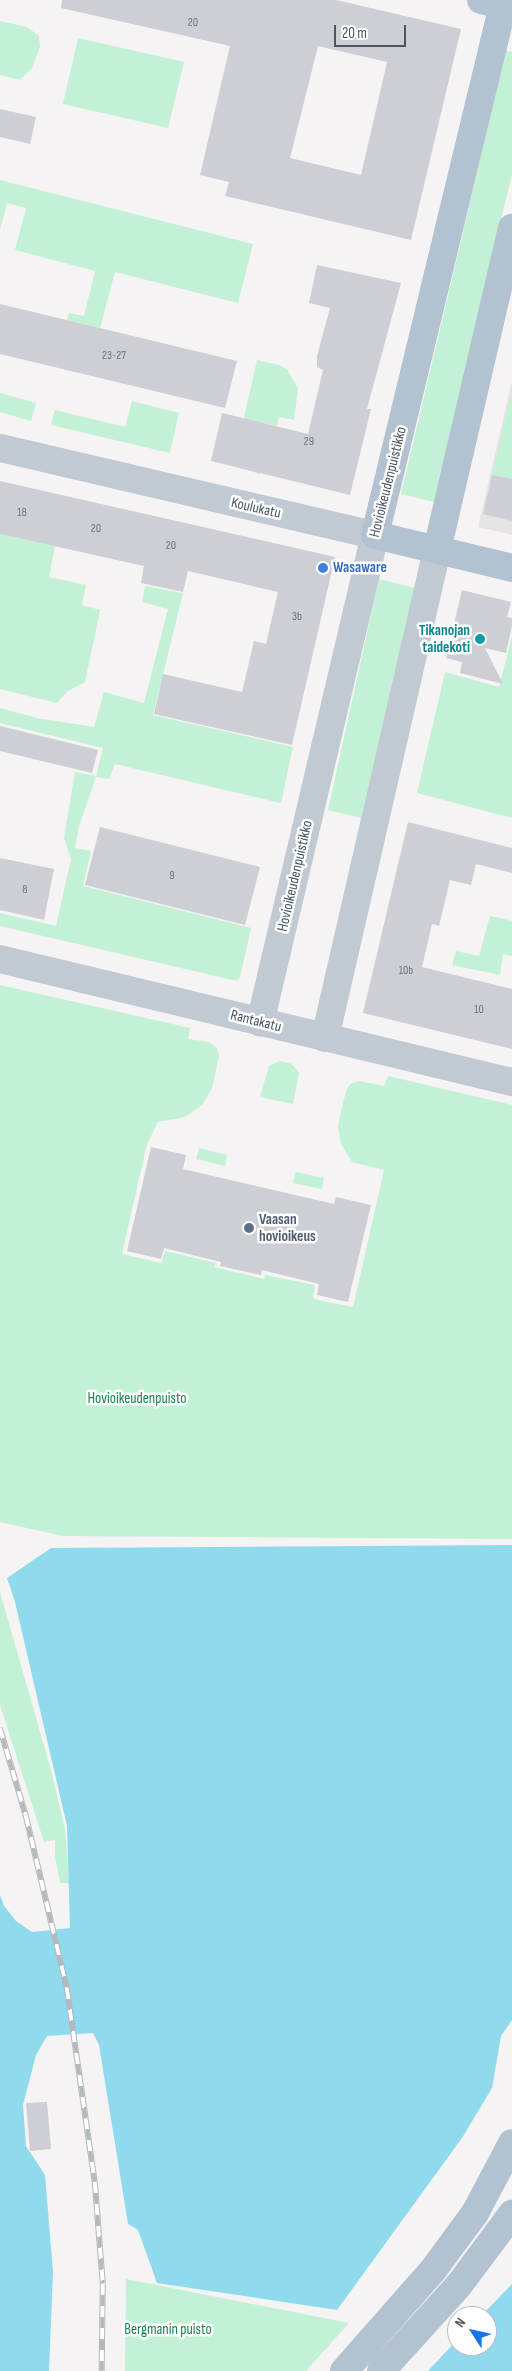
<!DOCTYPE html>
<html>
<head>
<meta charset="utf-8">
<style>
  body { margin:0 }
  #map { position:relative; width:512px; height:2371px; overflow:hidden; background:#f5f3f3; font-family:"Sofia Sans Condensed",sans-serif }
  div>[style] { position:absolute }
  .education>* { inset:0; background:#e6e4e5 }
  .green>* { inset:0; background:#c3f1d5 }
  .water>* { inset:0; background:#90daee }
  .building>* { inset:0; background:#cdcfd5 }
  .minor>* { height:28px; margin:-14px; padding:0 14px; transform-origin:14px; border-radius:14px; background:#c1cad2 }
  .major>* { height:28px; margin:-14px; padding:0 14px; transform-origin:14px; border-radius:14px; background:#b3c2d1 }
  .rail>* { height:5.5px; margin-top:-2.75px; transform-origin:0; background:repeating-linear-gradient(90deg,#fff 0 11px,#b5b8bd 0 22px); box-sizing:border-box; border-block:1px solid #b5b8bd }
  .dots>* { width:14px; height:14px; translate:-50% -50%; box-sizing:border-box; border:2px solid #fff; border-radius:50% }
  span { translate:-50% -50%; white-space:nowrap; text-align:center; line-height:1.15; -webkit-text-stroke:5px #fff; paint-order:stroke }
  .number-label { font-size:12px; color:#6b747e }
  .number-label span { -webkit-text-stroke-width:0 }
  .street-label { font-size:15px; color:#4a5661 }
  .shop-label { font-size:15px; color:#366cbe; font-weight:700 }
  .left { translate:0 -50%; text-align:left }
  .culture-label { font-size:15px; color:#0d838f; font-weight:700 }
  .right { translate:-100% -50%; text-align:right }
  .service-label { font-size:15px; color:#4e5e75; font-weight:700 }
  .park-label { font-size:15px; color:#17864f }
  .north { position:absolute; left:447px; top:2306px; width:50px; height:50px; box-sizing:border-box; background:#fff; border:1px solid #b7bbc0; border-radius:50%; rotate:305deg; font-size:14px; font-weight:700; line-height:20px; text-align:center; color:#4a5661 }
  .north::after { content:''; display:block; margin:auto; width:18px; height:22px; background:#1a73e8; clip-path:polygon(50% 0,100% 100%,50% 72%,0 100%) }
  .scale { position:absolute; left:334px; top:25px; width:72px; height:22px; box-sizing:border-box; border:2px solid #4a5661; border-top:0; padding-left:6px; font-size:15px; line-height:18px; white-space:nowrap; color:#4a5661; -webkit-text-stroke:4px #fff; paint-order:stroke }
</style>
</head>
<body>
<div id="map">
  <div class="education">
    <i style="clip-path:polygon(512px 381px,512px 535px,478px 527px)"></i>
  </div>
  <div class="green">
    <i style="clip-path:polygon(0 21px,27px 27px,39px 36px,40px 47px,32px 68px,20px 80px,0 75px)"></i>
    <i style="clip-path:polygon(78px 38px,184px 62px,168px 128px,63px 104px)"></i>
    <i style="clip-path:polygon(506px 51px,512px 52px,512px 174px,434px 502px,401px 494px)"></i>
    <i style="clip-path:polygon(0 180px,253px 244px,238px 303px,115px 272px,100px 328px,67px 320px,69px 313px,84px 316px,95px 271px,15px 250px,26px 208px,7px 203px,0 230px)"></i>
    <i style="clip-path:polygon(257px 360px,279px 365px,287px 369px,298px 389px,294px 420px,279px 417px,277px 426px,260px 422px,265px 453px,260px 474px,233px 466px)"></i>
    <i style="clip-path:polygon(0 393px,36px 403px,31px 421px,0 412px)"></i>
    <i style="clip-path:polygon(510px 398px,512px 398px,512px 479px,492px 475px)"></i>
    <i style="clip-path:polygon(132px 401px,179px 413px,170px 453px,51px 425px,55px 410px,125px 427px)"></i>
    <i style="clip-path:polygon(0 534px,55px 546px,49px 577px,86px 585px,82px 605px,100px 610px,85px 682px,68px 691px,57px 703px,0 689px)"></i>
    <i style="clip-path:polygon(379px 579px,415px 588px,361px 818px,328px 810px)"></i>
    <i style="clip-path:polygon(145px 586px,183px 593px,153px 715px,293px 747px,281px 803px,115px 764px,109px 779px,96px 777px,79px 826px,75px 848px,91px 851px,83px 886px,251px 928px,240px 977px,237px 981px,0 926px,0 913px,56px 926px,71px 859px,64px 838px,75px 772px,96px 776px,103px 748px,0 723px,0 708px,37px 718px,94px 727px,104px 692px,144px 703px,168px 609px,142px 602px)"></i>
    <i style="clip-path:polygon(512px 636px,512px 818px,417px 793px,445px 672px,499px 687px)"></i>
    <i style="clip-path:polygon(490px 916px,512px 921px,512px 956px,503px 954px,500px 975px,452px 965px,456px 951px,479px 956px)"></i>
    <i style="clip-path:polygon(0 985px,190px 1028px,188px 1039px,209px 1042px,217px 1048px,219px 1056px,212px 1088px,202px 1105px,185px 1117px,158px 1122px,147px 1144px,122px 1254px,161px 1263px,165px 1251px,216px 1263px,214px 1267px,264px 1279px,265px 1275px,315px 1285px,313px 1299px,353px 1307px,384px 1170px,352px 1162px,341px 1144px,338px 1125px,346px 1091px,350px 1084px,359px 1081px,384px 1086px,388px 1076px,512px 1105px,512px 1539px,63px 1536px,0 1522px)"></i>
    <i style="clip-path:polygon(280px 1061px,292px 1064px,299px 1073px,293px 1104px,260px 1097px,269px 1066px)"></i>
    <i style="clip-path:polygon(199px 1148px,227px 1155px,225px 1166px,196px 1159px)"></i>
    <i style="clip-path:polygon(296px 1172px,324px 1178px,322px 1189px,293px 1183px)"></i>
    <i style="clip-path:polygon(0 1592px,51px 1770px,65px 1829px,69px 1883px,60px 1883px,55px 1856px,55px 1840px,44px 1842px,0 1705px)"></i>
    <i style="clip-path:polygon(126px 2279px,349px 2323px,306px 2371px,125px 2371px)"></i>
  </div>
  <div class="water">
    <i style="clip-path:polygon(512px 1545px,512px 2020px,501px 2036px,492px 2088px,462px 2138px,337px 2310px,157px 2283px,138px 2230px,128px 2224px,99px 2045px,93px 2033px,47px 2036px,36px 2055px,23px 2105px,26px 2146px,45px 2175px,53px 2272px,49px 2371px,0 2371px,0 1895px,4px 1906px,16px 1921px,32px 1932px,70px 1928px,67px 1826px,15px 1602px,7px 1578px,51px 1548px)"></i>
    <i style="clip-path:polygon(512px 2284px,512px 2371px,428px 2371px,457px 2340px,457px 2346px,487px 2346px,487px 2316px,481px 2316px)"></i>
  </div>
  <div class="building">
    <i style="clip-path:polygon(evenodd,62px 0,336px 0,461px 29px,411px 240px,225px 196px,229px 182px,200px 175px,230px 46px,61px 8px,62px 0,318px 46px,387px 62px,361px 175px,290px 158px,318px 46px)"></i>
    <i style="clip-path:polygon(0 109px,36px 117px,30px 144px,0 137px)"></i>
    <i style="clip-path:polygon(317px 265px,401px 283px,367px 409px,371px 409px,350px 495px,211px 461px,222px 413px,308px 434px,323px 370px,317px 367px,317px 356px,330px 308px,309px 303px)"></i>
    <i style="clip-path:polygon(0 304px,237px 361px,225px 408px,0 354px)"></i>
    <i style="clip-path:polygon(492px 475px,512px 479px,512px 521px,483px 514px)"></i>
    <i style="clip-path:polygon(0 481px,335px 557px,292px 745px,154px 714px,163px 674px,242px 692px,254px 641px,266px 644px,278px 592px,188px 571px,183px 592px,141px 583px,144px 566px,0 534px)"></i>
    <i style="clip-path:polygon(462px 590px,511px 602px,507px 617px,512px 618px,512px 626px,506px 653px,485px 648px,503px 684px,460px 673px,462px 662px,446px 658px)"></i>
    <i style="clip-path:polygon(0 726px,98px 750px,92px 773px,0 751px)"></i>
    <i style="clip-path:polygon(408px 822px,512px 848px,512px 873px,476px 864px,471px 885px,450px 880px,439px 926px,432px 924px,422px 967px,512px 989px,512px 1049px,363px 1013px)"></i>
    <i style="clip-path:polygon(100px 827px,260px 867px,245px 925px,85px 885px)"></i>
    <i style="clip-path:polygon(0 858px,54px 869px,44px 920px,0 910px)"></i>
    <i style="clip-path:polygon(151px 1147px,186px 1155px,183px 1169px,334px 1204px,336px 1197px,371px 1205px,348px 1302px,317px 1295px,319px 1284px,262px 1270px,261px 1275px,220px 1266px,221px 1262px,164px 1248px,161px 1259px,127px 1251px)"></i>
    <i style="clip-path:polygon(47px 2102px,51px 2149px,30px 2151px,26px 2103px)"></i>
  </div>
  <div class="minor">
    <i style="left:0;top:448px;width:385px;rotate:13.1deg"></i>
    <i style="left:375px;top:535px;width:501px;rotate:103.26deg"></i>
    <i style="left:0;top:959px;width:527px;rotate:13.51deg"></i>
    <i style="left:325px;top:1038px;width:501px;rotate:-77.07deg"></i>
  </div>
  <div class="major">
    <i style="left:481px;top:0;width:23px;rotate:13deg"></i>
    <i style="left:503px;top:5px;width:545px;rotate:103.58deg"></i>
    <i style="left:375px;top:535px;width:141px;rotate:13.5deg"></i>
    <i style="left:437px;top:550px;width:331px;rotate:-76.9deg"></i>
    <i style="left:344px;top:2371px;width:135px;rotate:-48.6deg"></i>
    <i style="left:433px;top:2270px;width:71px;rotate:-53.6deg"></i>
    <i style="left:475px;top:2213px;width:79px;rotate:-62.1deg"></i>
    <i style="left:381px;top:2371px;width:116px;rotate:-47.8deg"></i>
    <i style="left:459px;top:2285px;width:89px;rotate:-53.3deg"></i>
  </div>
  <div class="rail">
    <i style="left:0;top:1728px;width:92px;rotate:73.5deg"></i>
    <i style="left:26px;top:1816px;width:177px;rotate:76.6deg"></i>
    <i style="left:67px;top:1988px;width:196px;rotate:81.8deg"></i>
    <i style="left:95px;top:2182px;width:102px;rotate:85.5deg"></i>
    <i style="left:103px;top:2284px;width:87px;rotate:90.7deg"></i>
  </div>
  <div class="dots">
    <i style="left:323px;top:568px;background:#3f7fe0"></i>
    <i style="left:480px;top:639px;background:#0f9aa8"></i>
    <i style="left:249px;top:1228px;background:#5c6f8a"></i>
  </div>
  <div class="number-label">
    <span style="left:193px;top:23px">20</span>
    <span style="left:114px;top:356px">23-27</span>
    <span style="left:309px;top:442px">29</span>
    <span style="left:22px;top:513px">18</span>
    <span style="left:96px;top:529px">20</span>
    <span style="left:171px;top:546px">20</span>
    <span style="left:297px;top:617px">3b</span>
    <span style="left:172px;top:876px">9</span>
    <span style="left:25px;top:890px">8</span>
    <span style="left:406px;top:971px">10b</span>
    <span style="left:479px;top:1010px">10</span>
  </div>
  <div class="street-label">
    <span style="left:388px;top:482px;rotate:-76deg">Hovioikeudenpuistikko</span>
    <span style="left:256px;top:508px;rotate:13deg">Koulukatu</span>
    <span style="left:295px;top:876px;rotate:-77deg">Hovioikeudenpuistikko</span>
    <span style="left:256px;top:1021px;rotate:14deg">Rantakatu</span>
  </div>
  <div class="shop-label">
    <span class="left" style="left:333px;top:568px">Wasaware</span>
  </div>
  <div class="culture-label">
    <span class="right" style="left:470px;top:639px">Tikanojan<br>taidekoti</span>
  </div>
  <div class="service-label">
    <span class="left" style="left:259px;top:1228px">Vaasan<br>hovioikeus</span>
  </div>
  <div class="park-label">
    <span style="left:137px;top:1399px">Hovioikeudenpuisto</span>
    <span style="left:168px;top:2330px">Bergmanin puisto</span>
  </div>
  <div class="north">N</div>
  <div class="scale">20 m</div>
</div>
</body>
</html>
